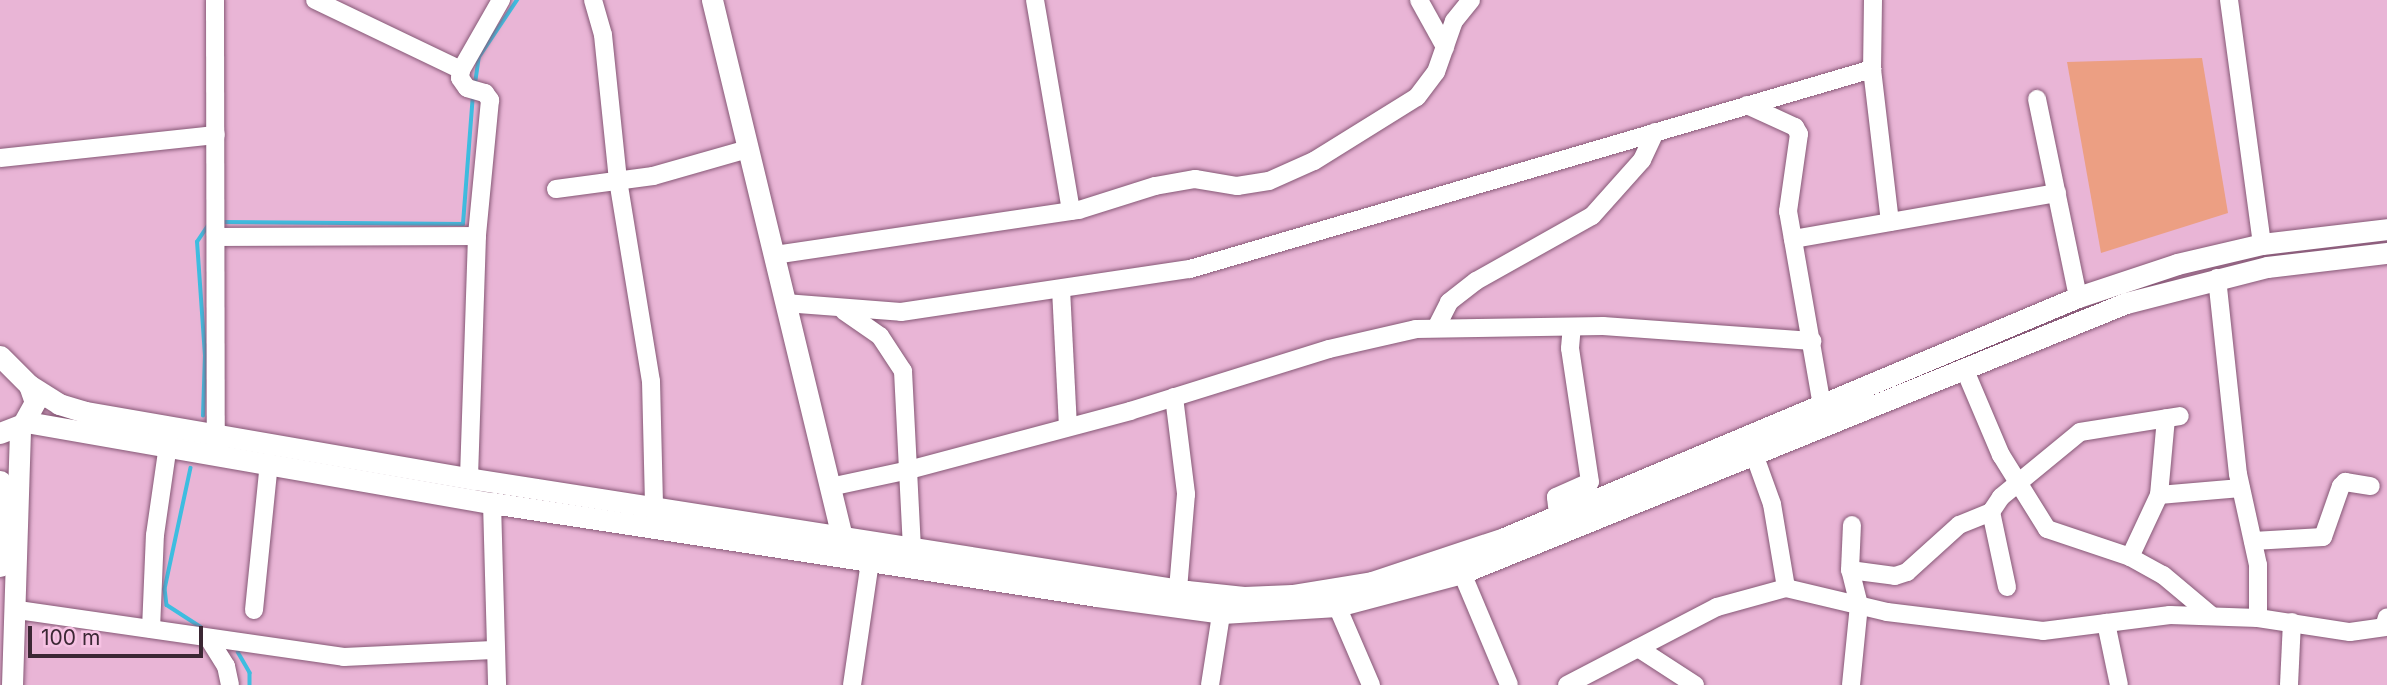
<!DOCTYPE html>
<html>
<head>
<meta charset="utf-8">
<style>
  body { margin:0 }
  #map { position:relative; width:2387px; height:685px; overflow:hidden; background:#e9b5d6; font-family:Inter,sans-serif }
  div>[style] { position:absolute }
  .green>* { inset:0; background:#ec9f83 }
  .stream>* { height:3.5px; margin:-1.75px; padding:0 1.75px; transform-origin:1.75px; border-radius:1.75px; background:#3ebde0 }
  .roads { filter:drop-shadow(0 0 2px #865876) drop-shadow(0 0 2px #865876) }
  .minor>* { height:18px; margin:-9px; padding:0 9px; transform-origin:9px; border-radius:9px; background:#fff }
  .major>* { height:21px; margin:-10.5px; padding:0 10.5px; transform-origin:10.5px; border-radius:10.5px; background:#fff }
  span { translate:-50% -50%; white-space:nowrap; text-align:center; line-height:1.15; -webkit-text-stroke:7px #f6c2e3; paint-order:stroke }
  .scale { position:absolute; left:28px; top:626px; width:175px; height:32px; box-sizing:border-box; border:4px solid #3b2734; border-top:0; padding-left:9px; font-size:21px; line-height:24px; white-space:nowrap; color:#3b2734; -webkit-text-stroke:5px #f6c2e3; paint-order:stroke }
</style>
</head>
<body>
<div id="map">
  <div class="green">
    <i style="clip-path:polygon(2202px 58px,2228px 213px,2101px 253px,2067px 62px)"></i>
  </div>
  <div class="stream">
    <i style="left:475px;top:84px;width:27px;rotate:-82deg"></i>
    <i style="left:479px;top:57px;width:69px;rotate:-56.3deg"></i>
    <i style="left:220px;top:222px;width:243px;rotate:0.5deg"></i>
    <i style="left:463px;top:224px;width:129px;rotate:-85.6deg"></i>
    <i style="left:203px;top:416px;width:60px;rotate:-88.1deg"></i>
    <i style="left:205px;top:356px;width:114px;rotate:-94deg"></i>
    <i style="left:197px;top:242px;width:22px;rotate:-56deg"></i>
    <i style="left:191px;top:468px;width:124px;rotate:102.1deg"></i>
    <i style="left:165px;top:589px;width:16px;rotate:83deg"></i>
    <i style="left:167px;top:605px;width:40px;rotate:32.9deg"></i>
    <i style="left:238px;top:652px;width:24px;rotate:60deg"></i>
    <i style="left:250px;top:673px;width:12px;rotate:90deg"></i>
  </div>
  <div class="roads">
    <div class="minor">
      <i style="left:215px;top:0;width:448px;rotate:89.9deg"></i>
      <i style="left:315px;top:0;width:162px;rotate:25.6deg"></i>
      <i style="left:461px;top:70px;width:81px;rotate:-60.3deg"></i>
      <i style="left:593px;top:0;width:36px;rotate:74deg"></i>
      <i style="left:603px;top:35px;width:146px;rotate:84.1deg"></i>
      <i style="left:618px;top:180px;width:204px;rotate:80.7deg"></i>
      <i style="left:651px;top:381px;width:127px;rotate:88.6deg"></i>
      <i style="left:1035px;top:0;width:214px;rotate:80.3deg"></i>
      <i style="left:1419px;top:0;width:54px;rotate:61deg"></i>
      <i style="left:1873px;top:0;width:69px;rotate:90.8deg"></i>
      <i style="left:1872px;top:69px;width:154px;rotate:83.3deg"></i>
      <i style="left:2229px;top:0;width:246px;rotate:82.3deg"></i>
      <i style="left:461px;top:70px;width:8px;rotate:97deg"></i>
      <i style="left:460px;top:78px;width:12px;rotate:55deg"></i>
      <i style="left:467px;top:88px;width:19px;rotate:16deg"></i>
      <i style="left:485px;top:93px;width:9px;rotate:54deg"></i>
      <i style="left:490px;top:100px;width:137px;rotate:95.5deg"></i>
      <i style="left:477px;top:236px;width:242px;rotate:91.9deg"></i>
      <i style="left:2037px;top:99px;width:202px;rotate:78.3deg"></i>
      <i style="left:1747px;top:105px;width:53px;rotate:24.6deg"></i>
      <i style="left:1795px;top:127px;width:8px;rotate:60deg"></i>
      <i style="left:1799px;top:134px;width:78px;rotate:98.1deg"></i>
      <i style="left:1788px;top:211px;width:197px;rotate:80.1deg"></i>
      <i style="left:0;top:158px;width:217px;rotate:-6.1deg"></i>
      <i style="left:556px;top:189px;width:98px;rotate:-7.6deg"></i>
      <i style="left:653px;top:176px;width:99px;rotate:-15.9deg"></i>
      <i style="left:218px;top:237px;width:259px;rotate:-0.2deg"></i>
      <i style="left:1793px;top:239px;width:268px;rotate:-9.9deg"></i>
      <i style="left:774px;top:255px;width:308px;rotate:-8.4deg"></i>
      <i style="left:1079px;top:210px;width:80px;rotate:-17.5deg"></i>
      <i style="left:1155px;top:186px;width:41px;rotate:-9.9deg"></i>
      <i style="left:1195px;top:179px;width:43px;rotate:9.5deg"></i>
      <i style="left:1237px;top:186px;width:32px;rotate:-9deg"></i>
      <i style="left:1269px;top:181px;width:49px;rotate:-24deg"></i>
      <i style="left:1314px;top:161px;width:121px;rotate:-31.9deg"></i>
      <i style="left:1417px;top:97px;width:31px;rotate:-53deg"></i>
      <i style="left:1436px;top:72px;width:54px;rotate:-70.6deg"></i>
      <i style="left:1454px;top:21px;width:27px;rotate:-51deg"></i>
      <i style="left:2217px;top:278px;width:197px;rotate:83.9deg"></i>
      <i style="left:2238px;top:474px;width:93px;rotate:77.6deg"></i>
      <i style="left:2258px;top:565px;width:53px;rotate:90deg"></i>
      <i style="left:1061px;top:289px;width:138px;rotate:87.1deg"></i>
      <i style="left:785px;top:303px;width:116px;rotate:4.4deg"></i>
      <i style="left:901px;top:312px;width:292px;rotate:-8.5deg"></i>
      <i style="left:1190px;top:269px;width:711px;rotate:-16.34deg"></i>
      <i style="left:844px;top:311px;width:44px;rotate:34.8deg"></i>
      <i style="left:880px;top:336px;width:42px;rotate:56.7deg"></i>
      <i style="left:903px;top:371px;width:176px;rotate:87.1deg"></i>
      <i style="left:1436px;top:328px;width:29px;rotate:-63deg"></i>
      <i style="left:1449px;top:302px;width:34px;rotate:-38deg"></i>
      <i style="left:1476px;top:281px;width:133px;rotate:-29.3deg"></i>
      <i style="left:1592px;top:216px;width:75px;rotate:-48.2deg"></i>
      <i style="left:1642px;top:160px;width:31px;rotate:-65deg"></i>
      <i style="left:1964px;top:368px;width:95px;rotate:67deg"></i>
      <i style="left:2001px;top:455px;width:87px;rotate:58.1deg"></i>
      <i style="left:2047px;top:529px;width:88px;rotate:18.6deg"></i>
      <i style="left:2130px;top:557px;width:38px;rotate:29deg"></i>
      <i style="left:2163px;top:575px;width:64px;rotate:39.9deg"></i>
      <i style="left:1174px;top:397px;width:98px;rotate:82.9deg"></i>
      <i style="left:1186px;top:494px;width:96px;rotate:94.8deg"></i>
      <i style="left:1754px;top:454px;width:53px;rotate:70.2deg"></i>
      <i style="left:1772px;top:504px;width:85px;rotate:80.5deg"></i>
      <i style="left:830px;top:487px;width:81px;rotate:-12.1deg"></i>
      <i style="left:909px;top:470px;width:229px;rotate:-14.9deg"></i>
      <i style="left:1130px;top:411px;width:208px;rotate:-17.3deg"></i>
      <i style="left:1329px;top:349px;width:89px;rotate:-12.9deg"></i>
      <i style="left:1416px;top:329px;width:187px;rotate:-0.9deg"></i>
      <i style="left:1603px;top:326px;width:210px;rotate:4.1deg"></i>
      <i style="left:2159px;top:495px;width:82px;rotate:-4.9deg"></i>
      <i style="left:492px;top:503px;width:182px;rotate:88.4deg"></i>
      <i style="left:1558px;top:514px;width:17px;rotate:-97deg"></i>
      <i style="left:1556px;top:497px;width:37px;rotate:-24deg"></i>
      <i style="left:1590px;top:482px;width:135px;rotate:-98.5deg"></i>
      <i style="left:1570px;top:348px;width:21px;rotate:-85deg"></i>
      <i style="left:2253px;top:541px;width:70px;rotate:-3.3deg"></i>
      <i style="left:2323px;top:537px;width:54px;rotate:-70.6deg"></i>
      <i style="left:2341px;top:486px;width:6px;rotate:-45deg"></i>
      <i style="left:2345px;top:482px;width:26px;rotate:9deg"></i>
      <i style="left:2130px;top:557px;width:68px;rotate:-64.9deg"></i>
      <i style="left:2159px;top:495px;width:77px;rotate:-84.8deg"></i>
      <i style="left:1850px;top:570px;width:45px;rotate:7.6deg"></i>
      <i style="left:1895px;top:576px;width:13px;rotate:-18deg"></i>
      <i style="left:1907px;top:572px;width:70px;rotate:-42.1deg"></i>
      <i style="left:1959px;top:525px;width:35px;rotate:-22deg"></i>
      <i style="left:1462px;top:573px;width:121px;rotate:67.2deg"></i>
      <i style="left:2007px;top:587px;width:77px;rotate:-102deg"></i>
      <i style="left:1991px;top:512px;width:18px;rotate:-56deg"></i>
      <i style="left:2001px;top:497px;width:102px;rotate:-39.4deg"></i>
      <i style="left:2080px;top:432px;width:101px;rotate:-9.1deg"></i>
      <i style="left:1337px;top:606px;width:86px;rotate:66.7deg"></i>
      <i style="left:18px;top:610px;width:329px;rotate:8.2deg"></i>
      <i style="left:344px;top:657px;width:149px;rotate:-2.7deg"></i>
      <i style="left:254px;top:610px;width:148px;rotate:-84.2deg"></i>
      <i style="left:2106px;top:623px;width:63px;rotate:78.2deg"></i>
      <i style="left:151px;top:629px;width:94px;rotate:-87.6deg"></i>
      <i style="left:155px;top:535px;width:91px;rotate:-81.8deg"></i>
      <i style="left:209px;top:639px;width:32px;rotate:58deg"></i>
      <i style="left:226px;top:666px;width:19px;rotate:78deg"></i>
      <i style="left:1638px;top:648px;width:68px;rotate:33deg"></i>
      <i style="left:852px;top:685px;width:125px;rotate:-81.7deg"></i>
      <i style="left:1210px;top:685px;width:84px;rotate:-81.1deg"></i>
      <i style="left:1567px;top:685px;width:169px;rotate:-27.5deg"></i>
      <i style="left:1717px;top:607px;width:72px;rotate:-15.4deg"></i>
      <i style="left:1786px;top:588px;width:104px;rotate:13.4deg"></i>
      <i style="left:1887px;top:612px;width:157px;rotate:6.9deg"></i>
      <i style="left:2043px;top:631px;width:128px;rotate:-7.2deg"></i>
      <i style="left:2170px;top:615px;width:88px;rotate:2deg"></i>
      <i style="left:2258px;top:618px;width:93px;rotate:8.7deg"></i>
      <i style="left:2350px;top:632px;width:34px;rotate:-8deg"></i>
      <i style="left:2384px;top:627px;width:10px;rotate:-73deg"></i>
      <i style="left:1851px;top:685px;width:80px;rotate:-84.3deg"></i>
      <i style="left:1859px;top:605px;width:36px;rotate:-104deg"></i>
      <i style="left:1850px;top:570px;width:45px;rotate:-87.5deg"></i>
      <i style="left:2289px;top:685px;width:63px;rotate:-87.3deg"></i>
    </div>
    <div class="major">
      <i style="left:712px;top:0;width:553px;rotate:76.39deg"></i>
      <i style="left:842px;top:537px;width:12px;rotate:95deg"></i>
      <i style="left:0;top:356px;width:41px;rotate:45deg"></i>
      <i style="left:29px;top:385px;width:18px;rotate:71deg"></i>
      <i style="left:35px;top:402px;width:25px;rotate:119deg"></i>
      <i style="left:23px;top:424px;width:25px;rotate:159deg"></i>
      <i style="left:29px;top:385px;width:36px;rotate:32deg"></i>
      <i style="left:59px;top:404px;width:27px;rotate:17deg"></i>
      <i style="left:85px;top:412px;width:395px;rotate:9.8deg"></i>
      <i style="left:474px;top:479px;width:722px;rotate:8.93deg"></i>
      <i style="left:1187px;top:591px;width:57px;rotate:6deg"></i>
      <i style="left:1244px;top:597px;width:48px;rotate:-2.4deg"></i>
      <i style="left:1292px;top:595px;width:81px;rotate:-9.2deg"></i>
      <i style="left:1372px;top:582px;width:139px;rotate:-18.4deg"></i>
      <i style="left:1504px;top:538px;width:623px;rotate:-22.78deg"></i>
      <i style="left:2078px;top:297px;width:104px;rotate:-18.4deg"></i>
      <i style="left:2177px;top:264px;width:87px;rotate:-13.2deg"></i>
      <i style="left:2262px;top:244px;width:126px;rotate:-6.8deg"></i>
      <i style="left:26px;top:422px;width:473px;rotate:9.9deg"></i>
      <i style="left:492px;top:503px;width:612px;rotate:8.74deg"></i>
      <i style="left:1097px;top:596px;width:126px;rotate:7.7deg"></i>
      <i style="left:1222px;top:613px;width:115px;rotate:-3.5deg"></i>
      <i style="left:1337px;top:606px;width:129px;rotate:-14.8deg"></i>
      <i style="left:1462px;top:573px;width:717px;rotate:-22.13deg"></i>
      <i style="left:2126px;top:303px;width:146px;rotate:-14.3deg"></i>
      <i style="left:2267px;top:267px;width:121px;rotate:-6.7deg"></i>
      <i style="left:0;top:481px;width:85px;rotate:90deg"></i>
      <i style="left:12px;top:685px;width:258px;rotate:-88.2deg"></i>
    </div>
  </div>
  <div class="scale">100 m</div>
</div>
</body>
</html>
